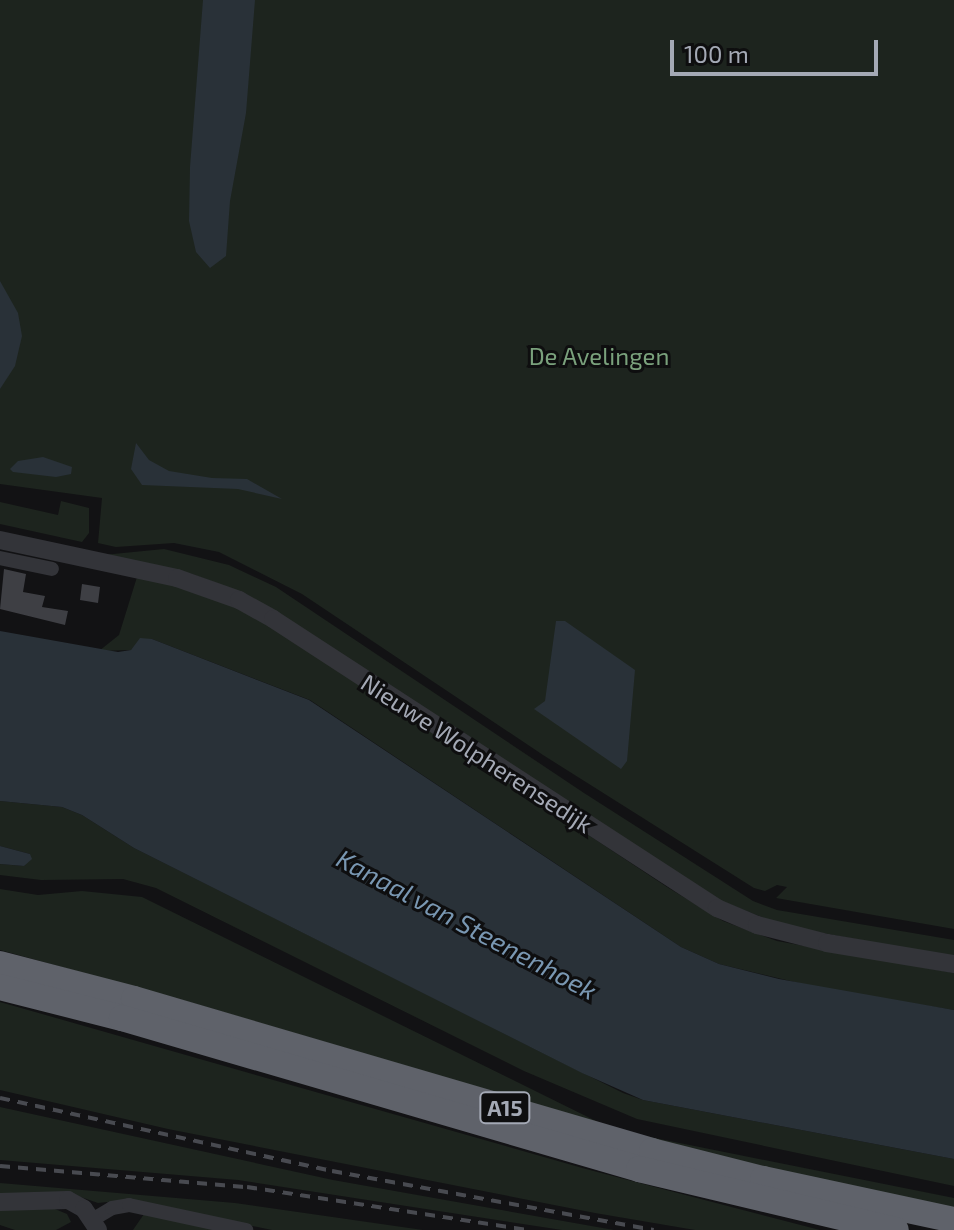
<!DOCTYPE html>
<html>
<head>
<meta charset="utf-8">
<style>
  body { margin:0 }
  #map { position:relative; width:954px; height:1230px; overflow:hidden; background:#121214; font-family:"Exo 2",sans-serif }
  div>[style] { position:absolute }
  .green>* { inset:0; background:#1d241e }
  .water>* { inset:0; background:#293138 }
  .building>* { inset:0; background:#3e3f44 }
  .minor>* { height:14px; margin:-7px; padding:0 7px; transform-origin:7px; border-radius:7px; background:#333439 }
  .tertiary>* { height:18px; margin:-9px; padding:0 9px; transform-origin:9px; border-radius:9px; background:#333439 }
  .motorway>* { height:26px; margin:-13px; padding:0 13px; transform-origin:13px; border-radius:13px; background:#5f626a }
  .rail>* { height:4px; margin-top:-2px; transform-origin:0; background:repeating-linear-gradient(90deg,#484a50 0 10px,transparent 0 18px) }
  span { translate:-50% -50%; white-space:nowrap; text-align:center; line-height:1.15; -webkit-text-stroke:6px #0e0e0f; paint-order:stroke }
  .shield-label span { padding:2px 6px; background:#0e0e0f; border:2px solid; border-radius:6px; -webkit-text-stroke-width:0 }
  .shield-label { font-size:22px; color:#a4a9b5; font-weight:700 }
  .park-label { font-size:24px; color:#7aa17c }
  .street-label { font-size:24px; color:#a4a9b5 }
  .water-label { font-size:26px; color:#7997b2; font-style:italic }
  .scale { position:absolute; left:670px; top:40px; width:208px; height:36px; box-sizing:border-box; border:4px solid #a4a9b5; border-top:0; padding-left:10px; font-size:24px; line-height:28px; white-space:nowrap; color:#a4a9b5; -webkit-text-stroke:6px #0e0e0f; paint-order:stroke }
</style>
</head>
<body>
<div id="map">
  <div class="green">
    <i style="clip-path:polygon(0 0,954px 0,954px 929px,776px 898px,787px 887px,777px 885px,765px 891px,754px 888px,543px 755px,302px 594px,219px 552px,174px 543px,116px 547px,98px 543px,102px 498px,0 484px)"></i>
    <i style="clip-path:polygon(61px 501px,89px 508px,89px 533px,82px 542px,0 524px,0 502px,58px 515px)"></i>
    <i style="clip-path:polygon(164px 549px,229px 565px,276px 587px,584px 793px,753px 901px,777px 910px,954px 940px,954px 957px,784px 926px,719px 900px,235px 590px,192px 574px,103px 555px)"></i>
    <i style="clip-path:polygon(137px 577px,200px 592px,267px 622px,667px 887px,723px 921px,777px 941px,954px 973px,954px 1010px,828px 990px,719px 964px,681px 947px,310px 700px,152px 639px,131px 650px,99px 651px,119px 635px)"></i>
    <i style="clip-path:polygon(0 801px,62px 807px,82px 815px,134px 848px,623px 1093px,643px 1100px,954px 1159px,954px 1186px,637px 1119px,524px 1071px,156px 888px,123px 879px,41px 880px,0 875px,0 864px,24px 866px,30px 854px,0 846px)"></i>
    <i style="clip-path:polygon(0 889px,38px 895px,82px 891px,142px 897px,600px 1123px,189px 1002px,0 950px)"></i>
    <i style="clip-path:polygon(0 1002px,586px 1169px,820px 1230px,695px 1230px,595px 1213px,168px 1129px,0 1090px)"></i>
    <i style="clip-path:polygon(0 1107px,333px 1180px,614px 1230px,562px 1230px,238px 1180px,0 1160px)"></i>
    <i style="clip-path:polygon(630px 1133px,954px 1198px,954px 1215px)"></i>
    <i style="clip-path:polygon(0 1183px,235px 1203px,423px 1230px,272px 1230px,126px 1200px,98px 1203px,72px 1194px,0 1195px)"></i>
    <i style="clip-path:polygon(0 1208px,55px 1209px,67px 1214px,71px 1222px,56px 1230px,15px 1230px,0 1225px)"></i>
    <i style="clip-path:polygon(144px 1214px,216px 1230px,133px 1230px)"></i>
  </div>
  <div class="water">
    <i style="clip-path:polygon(203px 0,255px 0,246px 113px,230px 201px,226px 256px,210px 268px,196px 252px,189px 221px,190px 167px)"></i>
    <i style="clip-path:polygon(0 281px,18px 313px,22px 336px,15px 366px,0 389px)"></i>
    <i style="clip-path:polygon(136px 443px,149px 460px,169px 471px,212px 478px,247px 479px,282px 499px,238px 489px,142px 485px,131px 469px)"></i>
    <i style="clip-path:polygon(43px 457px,72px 467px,71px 474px,56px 477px,13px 472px,10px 469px,18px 461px)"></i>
    <i style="clip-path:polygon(556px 621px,565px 621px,635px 670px,627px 761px,621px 769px,534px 709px,545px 701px)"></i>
    <i style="clip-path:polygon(0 631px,118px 652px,131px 650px,140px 638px,152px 639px,309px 700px,681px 947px,719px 964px,779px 979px,954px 1010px,954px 1159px,643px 1100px,582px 1073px,134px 848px,82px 815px,62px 807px,0 801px)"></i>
    <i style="clip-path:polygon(0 846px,30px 854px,32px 859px,24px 866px,0 864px)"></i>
  </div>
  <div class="building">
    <i style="clip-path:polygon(4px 569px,26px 574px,23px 592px,45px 596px,42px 607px,68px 611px,65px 625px,0 609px)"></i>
    <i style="clip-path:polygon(82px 584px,100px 587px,98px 603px,80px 600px)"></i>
  </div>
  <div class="minor">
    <i style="left:0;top:558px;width:53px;rotate:11.9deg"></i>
    <i style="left:92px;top:1220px;width:23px;rotate:-31deg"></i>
    <i style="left:112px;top:1208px;width:17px;rotate:-10deg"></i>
    <i style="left:129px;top:1205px;width:120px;rotate:12.1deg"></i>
  </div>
  <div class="tertiary">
    <i style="left:0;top:540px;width:181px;rotate:12.1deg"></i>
    <i style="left:177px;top:578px;width:66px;rotate:19.5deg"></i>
    <i style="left:239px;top:600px;width:39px;rotate:29deg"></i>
    <i style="left:273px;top:619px;width:530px;rotate:33.06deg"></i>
    <i style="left:717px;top:908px;width:43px;rotate:23deg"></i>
    <i style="left:757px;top:925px;width:72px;rotate:14.4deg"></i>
    <i style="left:827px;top:943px;width:129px;rotate:9.4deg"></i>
    <i style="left:0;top:1202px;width:68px;rotate:-1.7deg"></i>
    <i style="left:68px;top:1200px;width:18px;rotate:29deg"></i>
    <i style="left:84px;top:1209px;width:25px;rotate:56deg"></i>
  </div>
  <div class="motorway">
    <i style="left:0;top:964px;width:138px;rotate:14.6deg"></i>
    <i style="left:134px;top:999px;width:540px;rotate:16.35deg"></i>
    <i style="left:652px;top:1151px;width:114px;rotate:14.2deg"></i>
    <i style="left:763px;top:1179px;width:195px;rotate:12.1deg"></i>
    <i style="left:0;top:987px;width:126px;rotate:14.3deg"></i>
    <i style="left:122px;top:1018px;width:539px;rotate:16.28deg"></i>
    <i style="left:639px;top:1169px;width:264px;rotate:13.4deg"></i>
  </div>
  <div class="rail">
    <i style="left:0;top:1098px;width:340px;rotate:12.4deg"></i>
    <i style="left:332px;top:1171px;width:327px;rotate:10.4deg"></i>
    <i style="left:0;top:1166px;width:248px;rotate:4.9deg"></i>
    <i style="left:247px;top:1187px;width:285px;rotate:8.7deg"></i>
  </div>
  <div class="shield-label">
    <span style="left:505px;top:1108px">A15</span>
  </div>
  <div class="park-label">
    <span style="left:599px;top:356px">De Avelingen</span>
  </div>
  <div class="street-label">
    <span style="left:477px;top:753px;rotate:33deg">Nieuwe Wolpherensedijk</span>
  </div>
  <div class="water-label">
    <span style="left:467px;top:924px;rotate:28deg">Kanaal van Steenenhoek</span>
  </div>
  <div class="scale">100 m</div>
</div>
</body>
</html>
